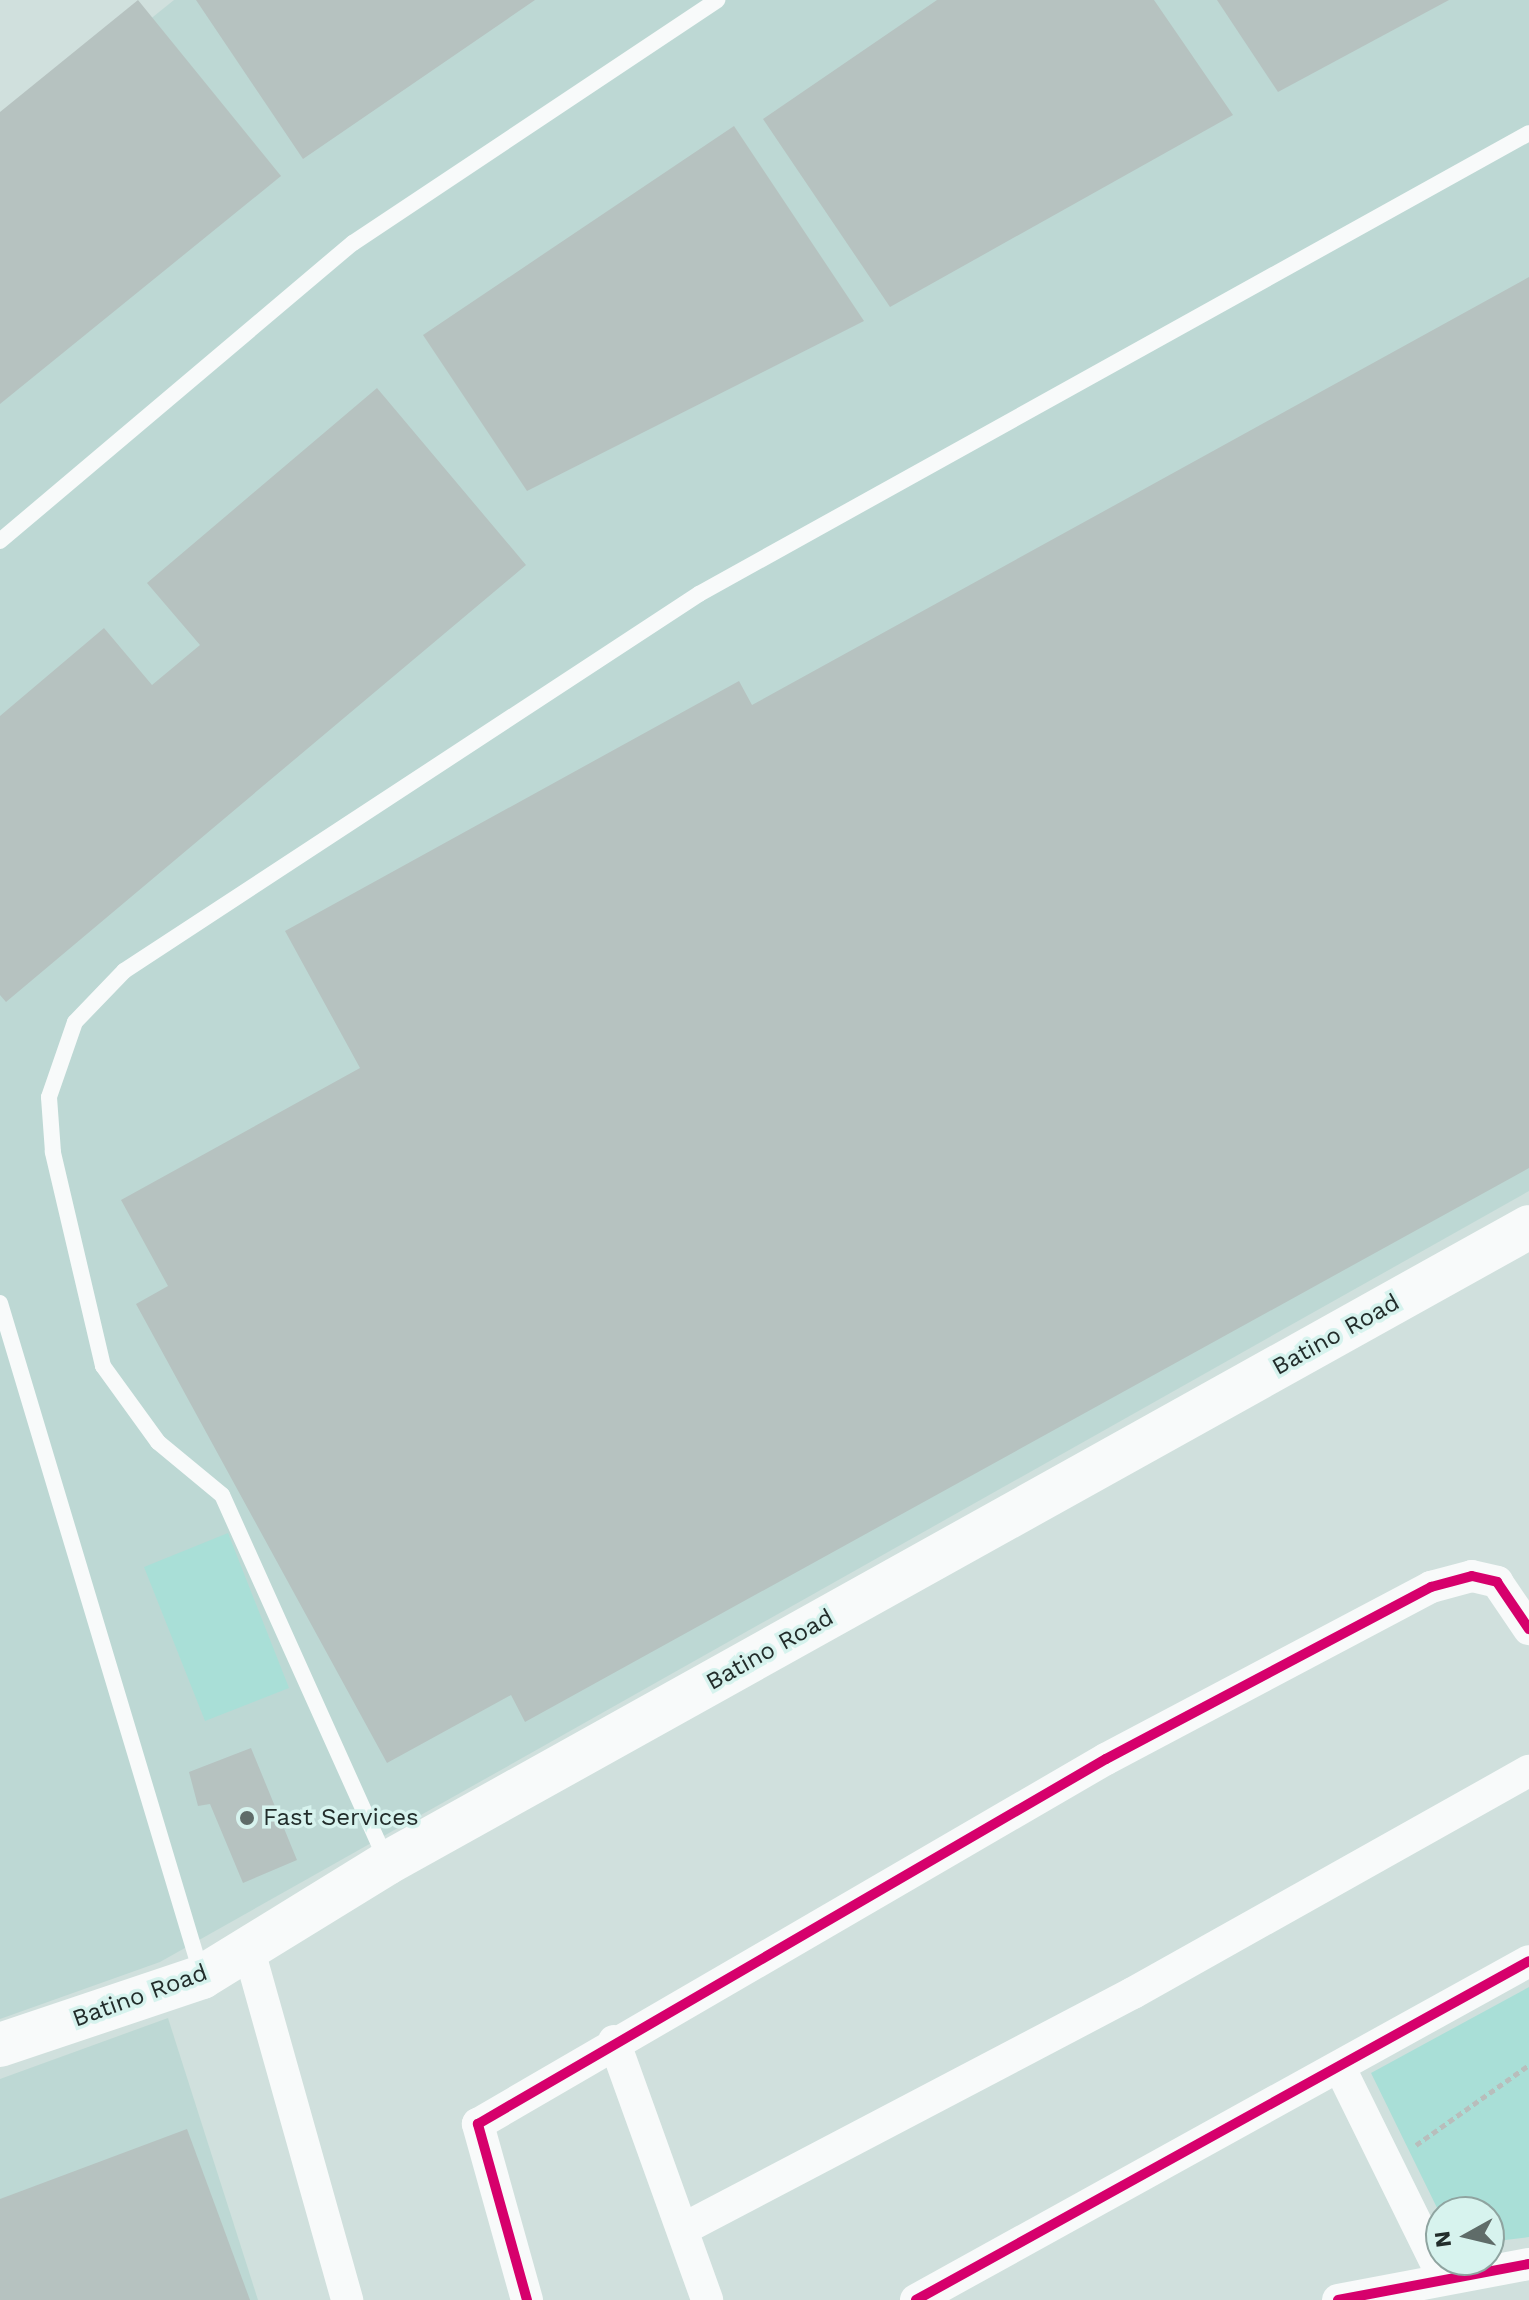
<!DOCTYPE html>
<html>
<head>
<meta charset="utf-8">
<style>
  body { margin:0 }
  #map { position:relative; width:1529px; height:2300px; overflow:hidden; background:#d0e0dd; font-family:"Work Sans",sans-serif }
  div>[style] { position:absolute }
  .built>* { inset:0; background:#bdd8d4 }
  .green>* { inset:0; background:#a9dfd7 }
  .building>* { inset:0; background:#b6c2c0 }
  .path>* { height:5px; margin-top:-2.5px; transform-origin:0; background:repeating-linear-gradient(90deg,#b8bebc 0 6px,transparent 0 10px) }
  .service>* { height:16px; margin:-8px; padding:0 8px; transform-origin:8px; border-radius:8px; background:#f8fafa }
  .minor>* { height:32px; margin:-16px; padding:0 16px; transform-origin:16px; border-radius:16px; background:#f8fafa }
  .secondary>* { height:44px; margin:-22px; padding:0 22px; transform-origin:22px; border-radius:22px; background:#f8fafa }
  .cycleway>* { height:10px; margin:-5px; padding:0 5px; transform-origin:5px; border-radius:5px; background:#d6006c }
  .dots>* { width:22px; height:22px; translate:-50% -50%; box-sizing:border-box; border:4px solid #d7f3ee; border-radius:50% }
  span { translate:-50% -50%; white-space:nowrap; text-align:center; line-height:1.15; -webkit-text-stroke:7px #d7f3ee; paint-order:stroke }
  .street-label { font-size:24px; color:#222d2b }
  .poi-label { font-size:24px; color:#222d2b }
  .left { translate:0 -50%; text-align:left }
  .north { position:absolute; left:1425px; top:2196px; width:80px; height:80px; box-sizing:border-box; background:#d7f3ee; border:2px solid #8fa4a0; border-radius:50%; rotate:262deg; font-size:22px; font-weight:700; line-height:32px; text-align:center; color:#222d2b }
  .north::after { content:''; display:block; margin:auto; width:28px; height:36px; background:#5f6c69; clip-path:polygon(50% 0,100% 100%,50% 72%,0 100%) }
</style>
</head>
<body>
<div id="map">
  <div class="built">
    <i style="clip-path:polygon(174px 0,1529px 0,1529px 1191px,160px 1962px,0 2019px,0 140px)"></i>
    <i style="clip-path:polygon(168px 2018px,258px 2300px,0 2300px,0 2079px)"></i>
  </div>
  <div class="green">
    <i style="clip-path:polygon(228px 1533px,289px 1688px,205px 1721px,144px 1567px)"></i>
    <i style="clip-path:polygon(1529px 1987px,1529px 2237px,1489px 2242px,1489px 2212px,1441px 2216px,1371px 2073px)"></i>
  </div>
  <div class="building">
    <i style="clip-path:polygon(138px 0,281px 176px,0 404px,0 112px)"></i>
    <i style="clip-path:polygon(196px 0,535px 0,303px 159px)"></i>
    <i style="clip-path:polygon(937px 0,1154px 0,1233px 115px,890px 307px,763px 119px)"></i>
    <i style="clip-path:polygon(1217px 0,1449px 0,1278px 92px)"></i>
    <i style="clip-path:polygon(734px 126px,864px 321px,527px 491px,423px 335px)"></i>
    <i style="clip-path:polygon(1529px 277px,1529px 1168px,525px 1722px,511px 1695px,387px 1763px,136px 1304px,168px 1286px,121px 1200px,360px 1068px,285px 931px,739px 681px,752px 705px)"></i>
    <i style="clip-path:polygon(377px 388px,526px 565px,6px 1002px,0 995px,0 716px,104px 628px,152px 685px,200px 645px,147px 583px)"></i>
    <i style="clip-path:polygon(251px 1748px,297px 1860px,243px 1883px,210px 1804px,198px 1806px,189px 1772px)"></i>
    <i style="clip-path:polygon(187px 2129px,250px 2300px,0 2300px,0 2199px)"></i>
  </div>
  <div class="path">
    <i style="left:1416px;top:2145px;width:138px;rotate:-35.3deg"></i>
  </div>
  <div class="service">
    <i style="left:0;top:541px;width:462px;rotate:-40.2deg"></i>
    <i style="left:353px;top:243px;width:438px;rotate:-33.7deg"></i>
    <i style="left:0;top:1303px;width:703px;rotate:73.29deg"></i>
    <i style="left:387px;top:1862px;width:402px;rotate:-114.2deg"></i>
    <i style="left:222px;top:1495px;width:83px;rotate:-140.4deg"></i>
    <i style="left:158px;top:1442px;width:94px;rotate:-125.9deg"></i>
    <i style="left:103px;top:1366px;width:220px;rotate:-103.2deg"></i>
    <i style="left:53px;top:1152px;width:55px;rotate:-94.2deg"></i>
    <i style="left:49px;top:1097px;width:79px;rotate:-70.9deg"></i>
    <i style="left:75px;top:1022px;width:71px;rotate:-46.1deg"></i>
    <i style="left:124px;top:971px;width:688px;rotate:-33.25deg"></i>
    <i style="left:699px;top:594px;width:949px;rotate:-29.05deg"></i>
  </div>
  <div class="minor">
    <i style="left:248px;top:1947px;width:367px;rotate:74.3deg"></i>
    <i style="left:614px;top:2041px;width:275px;rotate:70.2deg"></i>
    <i style="left:1340px;top:2068px;width:231px;rotate:63.8deg"></i>
    <i style="left:685px;top:2228px;width:506px;rotate:-27.68deg"></i>
    <i style="left:1133px;top:1993px;width:454px;rotate:-29.3deg"></i>
    <i style="left:527px;top:2300px;width:183px;rotate:-105.6deg"></i>
    <i style="left:478px;top:2124px;width:726px;rotate:-30.17deg"></i>
    <i style="left:1106px;top:1759px;width:368px;rotate:-27.9deg"></i>
    <i style="left:1431px;top:1587px;width:42px;rotate:-15deg"></i>
    <i style="left:1472px;top:1576px;width:26px;rotate:13deg"></i>
    <i style="left:1497px;top:1582px;width:57px;rotate:55.8deg"></i>
    <i style="left:916px;top:2300px;width:700px;rotate:-28.94deg"></i>
    <i style="left:1338px;top:2300px;width:194px;rotate:-10.7deg"></i>
  </div>
  <div class="secondary">
    <i style="left:0;top:2045px;width:213px;rotate:-18.6deg"></i>
    <i style="left:202px;top:1977px;width:217px;rotate:-31.6deg"></i>
    <i style="left:387px;top:1863px;width:1307px;rotate:-29.11deg"></i>
  </div>
  <div class="cycleway">
    <i style="left:527px;top:2300px;width:183px;rotate:-105.6deg"></i>
    <i style="left:478px;top:2124px;width:726px;rotate:-30.17deg"></i>
    <i style="left:1106px;top:1759px;width:368px;rotate:-27.9deg"></i>
    <i style="left:1431px;top:1587px;width:42px;rotate:-15deg"></i>
    <i style="left:1472px;top:1576px;width:26px;rotate:13deg"></i>
    <i style="left:1497px;top:1582px;width:57px;rotate:55.8deg"></i>
    <i style="left:916px;top:2300px;width:700px;rotate:-28.94deg"></i>
    <i style="left:1338px;top:2300px;width:194px;rotate:-10.7deg"></i>
  </div>
  <div class="dots">
    <i style="left:247px;top:1818px;background:#5f6c69"></i>
  </div>
  <div class="street-label">
    <span style="left:1336px;top:1335px;rotate:-29deg">Batino Road</span>
    <span style="left:770px;top:1650px;rotate:-29deg">Batino Road</span>
    <span style="left:140px;top:1996px;rotate:-20deg">Batino Road</span>
  </div>
  <div class="poi-label">
    <span class="left" style="left:263px;top:1818px">Fast Services</span>
  </div>
  <div class="north">N</div>
</div>
</body>
</html>
